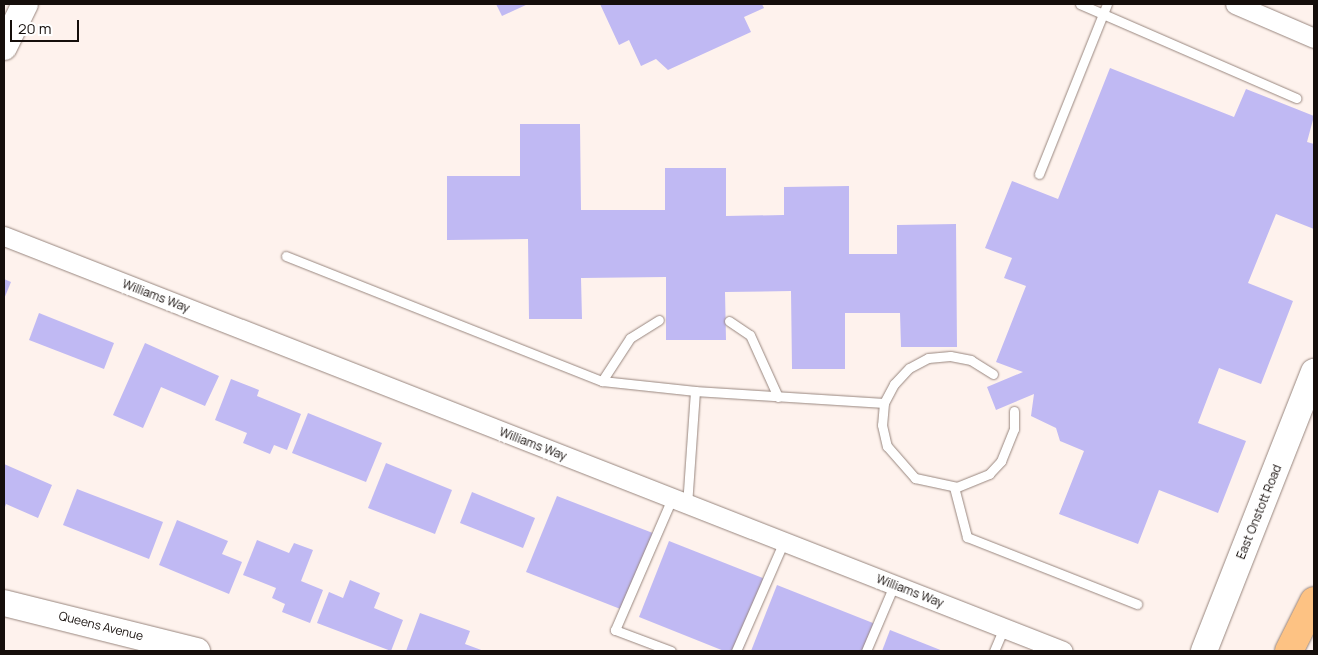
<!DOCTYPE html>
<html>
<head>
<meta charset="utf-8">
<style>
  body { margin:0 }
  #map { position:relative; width:1318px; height:655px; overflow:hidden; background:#fef2ed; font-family:Manrope,sans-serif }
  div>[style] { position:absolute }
  .building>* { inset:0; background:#c0b9f3 }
  .roads { filter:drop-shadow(0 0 1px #98867e) drop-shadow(0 0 1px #98867e) }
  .lane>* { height:9px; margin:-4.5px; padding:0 4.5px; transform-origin:4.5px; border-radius:4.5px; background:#fff }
  .street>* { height:19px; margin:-9.5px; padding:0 9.5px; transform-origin:9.5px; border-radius:9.5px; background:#fff }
  .secondary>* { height:26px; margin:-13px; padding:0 13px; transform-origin:13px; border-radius:13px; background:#fff }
  .highway>* { height:28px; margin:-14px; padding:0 14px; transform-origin:14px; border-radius:14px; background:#fdc283 }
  span { translate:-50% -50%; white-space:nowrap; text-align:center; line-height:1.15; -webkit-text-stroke:4.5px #fff; paint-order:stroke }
  .street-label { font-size:12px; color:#150e0b }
  .frame { position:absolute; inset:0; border:5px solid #150e0b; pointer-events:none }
  .scale { position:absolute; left:10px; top:20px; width:69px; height:22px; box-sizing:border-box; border:2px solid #150e0b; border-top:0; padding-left:6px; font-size:15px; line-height:18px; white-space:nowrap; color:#150e0b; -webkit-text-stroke:4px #fff; paint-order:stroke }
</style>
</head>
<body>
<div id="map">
  <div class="building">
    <i style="clip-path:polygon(496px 4px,528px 4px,502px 16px)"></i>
    <i style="clip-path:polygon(600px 4px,762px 4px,764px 8px,744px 17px,751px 32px,668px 70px,656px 59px,641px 66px,629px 40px,619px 45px)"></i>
    <i style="clip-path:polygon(1110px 68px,1234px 117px,1246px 89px,1314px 116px,1307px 142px,1314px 144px,1314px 229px,1276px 214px,1248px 283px,1293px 301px,1261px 384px,1219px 368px,1198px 423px,1246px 441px,1218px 513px,1159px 490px,1138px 544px,1059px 514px,1084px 451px,1060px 441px,1056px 428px,1031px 416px,1034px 394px,996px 410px,987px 387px,1023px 372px,996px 362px,1026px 286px,1004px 278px,1012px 258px,985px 248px,1012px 181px,1058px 199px)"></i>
    <i style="clip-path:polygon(520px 124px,580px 124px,581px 210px,665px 210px,665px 168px,726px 168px,726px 216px,784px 215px,784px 187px,849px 186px,849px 254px,897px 254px,897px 225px,956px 224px,957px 347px,901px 347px,900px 313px,845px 313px,845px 369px,792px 369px,791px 291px,725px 292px,726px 340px,666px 340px,666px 277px,581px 278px,582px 319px,529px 319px,528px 239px,447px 240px,447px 176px,520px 176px)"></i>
    <i style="clip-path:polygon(4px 279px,11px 282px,4px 299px)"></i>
    <i style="clip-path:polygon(39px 313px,114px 343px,104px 369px,29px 340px)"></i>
    <i style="clip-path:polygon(145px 343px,219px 376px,205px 406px,161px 387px,143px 428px,113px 415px)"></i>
    <i style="clip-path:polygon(231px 379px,259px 390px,257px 396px,301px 414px,287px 450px,274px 445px,270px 454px,243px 443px,247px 433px,215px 420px)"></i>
    <i style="clip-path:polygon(308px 413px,382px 443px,366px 482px,292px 453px)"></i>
    <i style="clip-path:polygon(386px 463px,452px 490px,435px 534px,368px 508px)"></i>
    <i style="clip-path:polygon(4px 464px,52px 485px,38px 518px,6px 504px,4px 510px)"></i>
    <i style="clip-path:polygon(77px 489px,163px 522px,149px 559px,63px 525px)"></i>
    <i style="clip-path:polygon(472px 492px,535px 518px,523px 548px,460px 523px)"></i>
    <i style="clip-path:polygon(557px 496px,658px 535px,628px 612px,526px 572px)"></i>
    <i style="clip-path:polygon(177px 520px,228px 541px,222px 554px,242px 562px,229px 594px,159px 565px)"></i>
    <i style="clip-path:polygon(257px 540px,289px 553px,294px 543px,313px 550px,301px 581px,323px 590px,310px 623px,282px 612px,285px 604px,272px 598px,276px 588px,243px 575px)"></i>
    <i style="clip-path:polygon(669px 541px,770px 581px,742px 651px,724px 651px,639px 617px)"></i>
    <i style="clip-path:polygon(350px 580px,380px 593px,374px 608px,403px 620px,391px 651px,317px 623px,329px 592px,343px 598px)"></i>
    <i style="clip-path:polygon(777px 585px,878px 625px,867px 651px,751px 651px)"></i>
    <i style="clip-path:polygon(420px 613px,470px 631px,465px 644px,484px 651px,406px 651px)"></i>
    <i style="clip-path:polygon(890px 630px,943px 651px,882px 651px)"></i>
  </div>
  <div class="roads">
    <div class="lane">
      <i style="left:1080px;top:4px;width:236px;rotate:23.5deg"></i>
      <i style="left:1039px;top:174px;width:183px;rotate:-68.2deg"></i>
      <i style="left:286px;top:256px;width:340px;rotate:21.6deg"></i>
      <i style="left:602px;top:381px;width:94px;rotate:6.1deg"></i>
      <i style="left:695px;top:391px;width:113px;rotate:94deg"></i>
      <i style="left:729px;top:321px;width:25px;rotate:34deg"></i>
      <i style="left:750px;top:335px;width:68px;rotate:65.7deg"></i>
      <i style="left:993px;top:374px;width:26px;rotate:-148deg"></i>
      <i style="left:971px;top:360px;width:21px;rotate:-169deg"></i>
      <i style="left:950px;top:356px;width:22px;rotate:175deg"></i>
      <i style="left:928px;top:358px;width:21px;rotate:152deg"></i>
      <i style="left:909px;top:368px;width:22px;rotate:133deg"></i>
      <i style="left:894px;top:384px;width:21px;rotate:118deg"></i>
      <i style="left:884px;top:403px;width:22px;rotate:95deg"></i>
      <i style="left:882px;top:425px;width:22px;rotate:77deg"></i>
      <i style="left:887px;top:446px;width:43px;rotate:48.8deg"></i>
      <i style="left:915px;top:478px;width:43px;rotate:12.1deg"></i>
      <i style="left:957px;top:487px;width:35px;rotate:-22deg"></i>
      <i style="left:989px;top:474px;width:18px;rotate:-47deg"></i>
      <i style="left:1001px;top:461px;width:35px;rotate:-68deg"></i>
      <i style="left:1014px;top:429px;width:18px;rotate:-90deg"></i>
      <i style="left:602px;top:381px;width:51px;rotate:-56.9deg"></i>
      <i style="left:630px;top:338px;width:34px;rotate:-32deg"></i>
      <i style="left:695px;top:391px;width:189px;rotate:3.6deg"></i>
      <i style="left:954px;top:487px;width:52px;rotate:75.4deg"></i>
      <i style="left:967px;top:537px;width:183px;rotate:21.5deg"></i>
      <i style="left:671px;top:651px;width:60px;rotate:-159.4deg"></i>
      <i style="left:615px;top:630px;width:144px;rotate:-66.6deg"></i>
      <i style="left:736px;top:651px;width:120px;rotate:-66.4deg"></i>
      <i style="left:866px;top:651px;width:72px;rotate:-67deg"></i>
      <i style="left:994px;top:651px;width:25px;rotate:-67deg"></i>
    </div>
    <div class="street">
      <i style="left:1235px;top:4px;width:86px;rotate:23.3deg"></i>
      <i style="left:4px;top:236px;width:1137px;rotate:21.4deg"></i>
    </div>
    <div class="secondary">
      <i style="left:4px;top:47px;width:48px;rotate:-64deg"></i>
      <i style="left:4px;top:603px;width:199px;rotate:14deg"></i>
      <i style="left:1204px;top:651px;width:300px;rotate:-68.5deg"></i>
    </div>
    <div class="highway">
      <i style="left:1289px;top:651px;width:56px;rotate:-63.4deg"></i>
    </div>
  </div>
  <div class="street-label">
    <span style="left:156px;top:296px;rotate:21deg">Williams Way</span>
    <span style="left:533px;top:444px;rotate:21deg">Williams Way</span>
    <span style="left:1259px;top:512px;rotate:-68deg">East Onstott Road</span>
    <span style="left:910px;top:591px;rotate:21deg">Williams Way</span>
    <span style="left:101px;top:626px;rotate:14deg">Queens Avenue</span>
  </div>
  <div class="frame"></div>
  <div class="scale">20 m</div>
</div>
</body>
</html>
